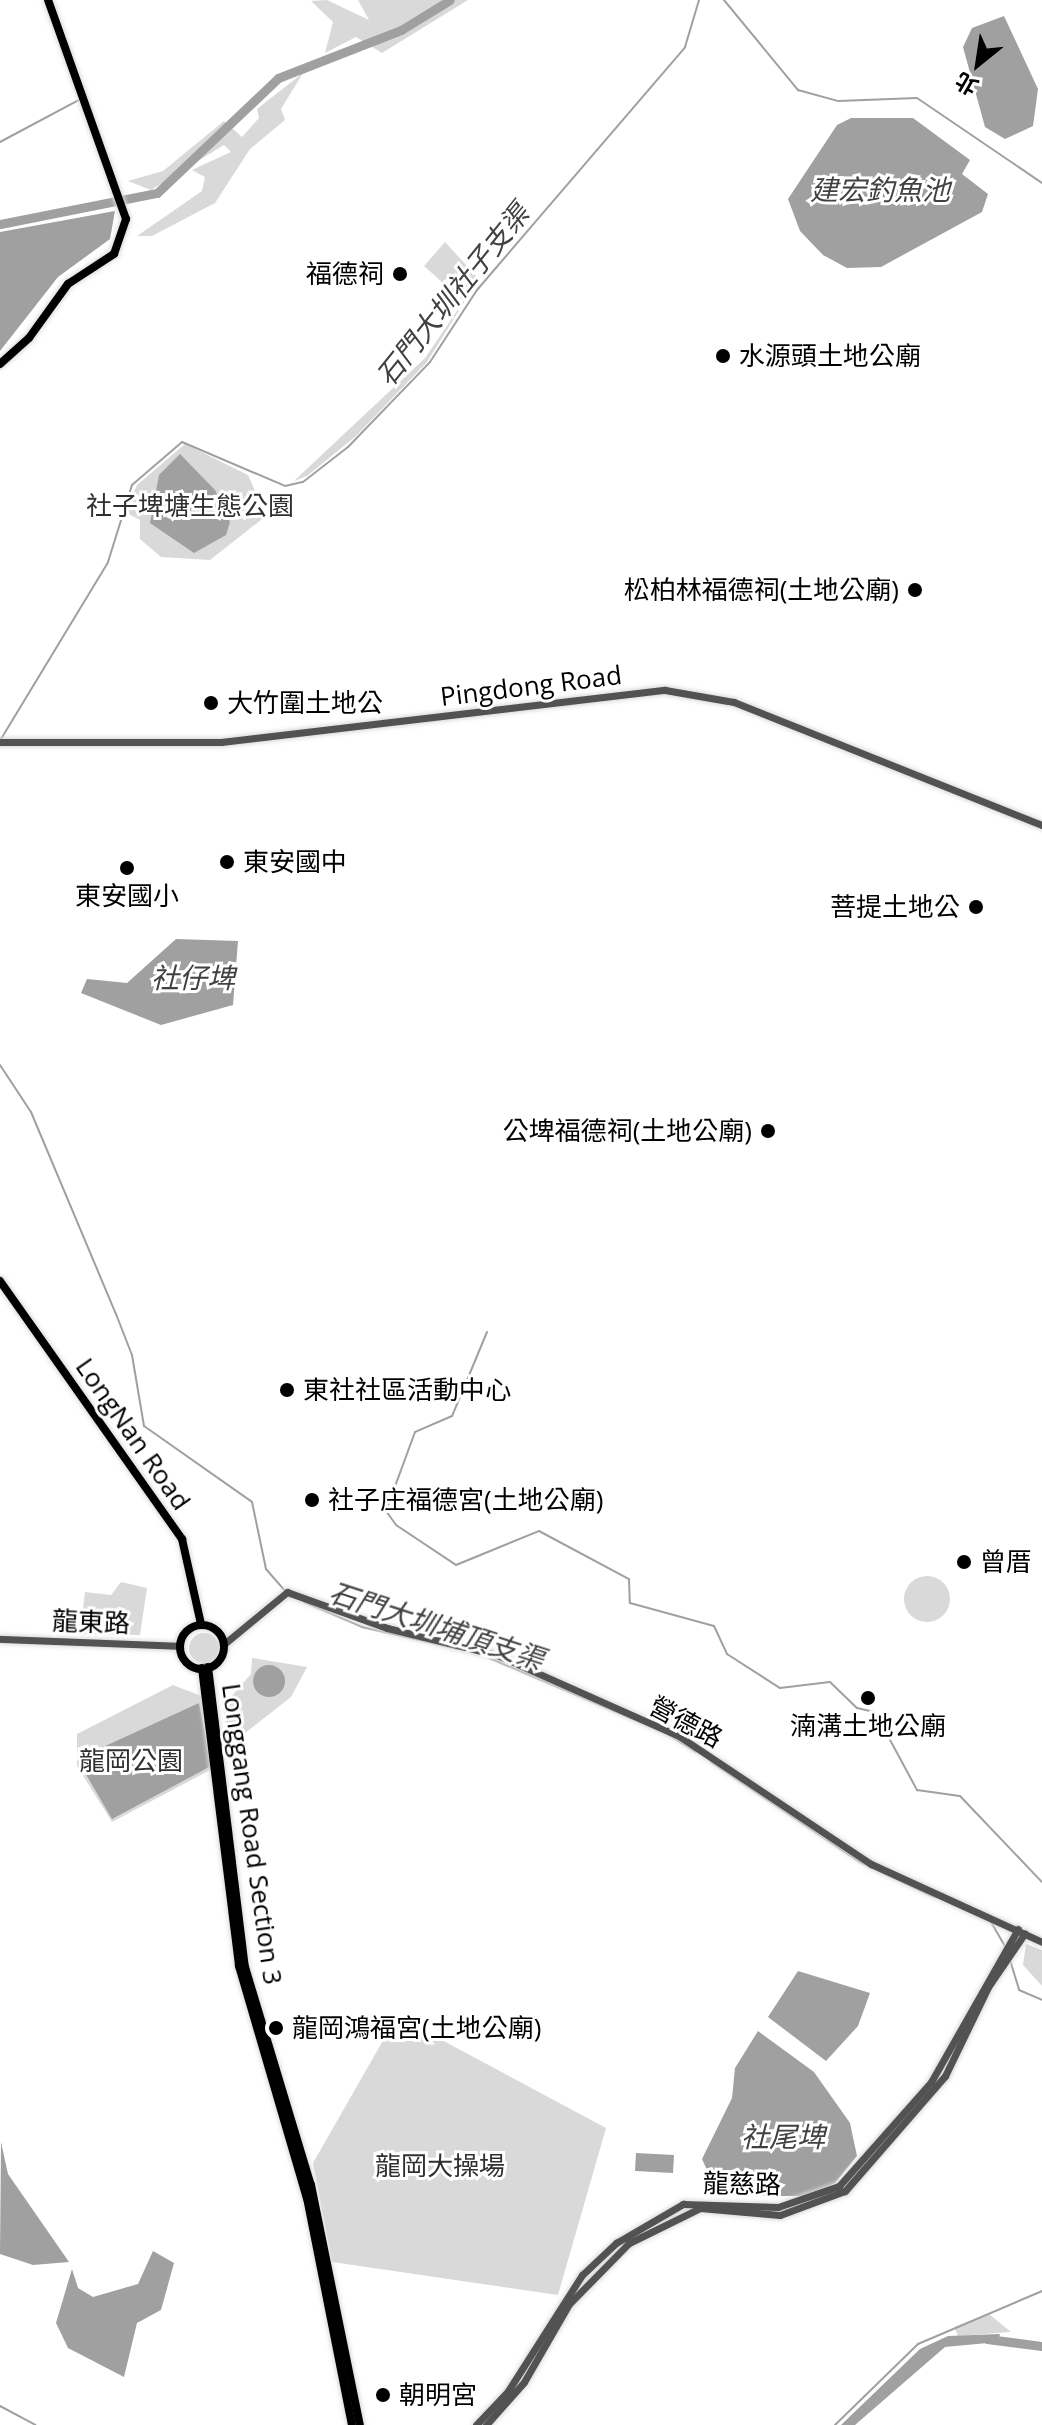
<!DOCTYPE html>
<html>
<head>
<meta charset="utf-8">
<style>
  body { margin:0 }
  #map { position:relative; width:1042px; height:2425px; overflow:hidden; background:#fff; font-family:"Open Sans","Noto Sans TC",sans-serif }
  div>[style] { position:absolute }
  .green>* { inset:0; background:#d9d9d9 }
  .round { border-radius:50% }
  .water>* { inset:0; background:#a0a0a0 }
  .stream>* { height:2px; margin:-1px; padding:0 1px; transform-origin:1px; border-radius:1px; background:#a0a0a0 }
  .river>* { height:9px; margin:-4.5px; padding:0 4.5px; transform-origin:4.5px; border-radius:4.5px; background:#a0a0a0 }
  .roads { filter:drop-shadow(0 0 2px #dbdbdb) drop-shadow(0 0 2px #dbdbdb) }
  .minor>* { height:7px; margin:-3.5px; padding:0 3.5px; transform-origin:3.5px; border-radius:3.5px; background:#525252 }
  .major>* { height:8px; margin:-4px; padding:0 4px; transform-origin:4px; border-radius:4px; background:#000 }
  .major>.ring { margin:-4px; padding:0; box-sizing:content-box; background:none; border:8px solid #000; border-radius:50% }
  .dots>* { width:22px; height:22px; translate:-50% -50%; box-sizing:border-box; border:4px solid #fff; border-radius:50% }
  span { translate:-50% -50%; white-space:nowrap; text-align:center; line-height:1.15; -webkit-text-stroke:6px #fff; paint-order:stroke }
  .poi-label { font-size:26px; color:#000 }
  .right { translate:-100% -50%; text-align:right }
  .left { translate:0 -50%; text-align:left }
  .park-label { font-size:26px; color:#303030 }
  .street-label { font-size:26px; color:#000 }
  .water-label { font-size:28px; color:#414141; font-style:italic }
  .north { position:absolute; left:938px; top:24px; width:80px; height:80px; -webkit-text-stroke:6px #fff; paint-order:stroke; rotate:210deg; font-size:22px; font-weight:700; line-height:32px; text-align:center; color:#000 }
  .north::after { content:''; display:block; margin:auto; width:28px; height:36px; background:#000; clip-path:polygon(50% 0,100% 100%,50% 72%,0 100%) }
</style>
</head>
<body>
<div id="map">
  <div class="green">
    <i style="clip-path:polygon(327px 0,369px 20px,358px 0,468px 0,382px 53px,356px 37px,325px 53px,333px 22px,311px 1px)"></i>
    <i style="clip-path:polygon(303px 73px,281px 109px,285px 120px,250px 149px,215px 203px,152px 236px,137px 236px,202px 191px,205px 177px,192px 170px,231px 152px,224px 145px,151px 190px,128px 181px,163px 171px,224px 121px,242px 137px,259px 118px,257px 109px)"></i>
    <i style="clip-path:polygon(445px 242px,477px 277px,462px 300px,424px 266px)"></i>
    <i style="clip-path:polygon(480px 277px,427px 362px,356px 436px,307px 476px,294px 481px,425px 358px)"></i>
    <i style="clip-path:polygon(185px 444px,248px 475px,266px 516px,210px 560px,161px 557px,140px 539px,140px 520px,125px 512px,137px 485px)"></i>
    <i class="round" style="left:904px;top:1576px;width:46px;height:46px"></i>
    <i style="clip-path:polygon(121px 1582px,147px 1588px,140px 1635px,80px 1634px,85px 1592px,111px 1595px)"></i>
    <i class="round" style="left:189px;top:1633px;width:30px;height:30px"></i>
    <i style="clip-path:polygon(252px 1658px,307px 1667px,291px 1697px,245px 1733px,226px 1730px,221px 1693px,231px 1697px,251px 1674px)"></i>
    <i style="clip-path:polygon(173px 1685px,204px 1697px,212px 1769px,112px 1822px,77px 1766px,77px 1734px)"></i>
    <i style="clip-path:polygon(1026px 1944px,1042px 1950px,1042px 1986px,1023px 1965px)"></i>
    <i style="clip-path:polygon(397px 2016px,606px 2128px,558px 2295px,332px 2262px,313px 2163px)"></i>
    <i style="clip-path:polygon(989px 2314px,1011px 2332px,958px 2336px,954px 2327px)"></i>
  </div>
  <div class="water">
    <i style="clip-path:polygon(1004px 16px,1038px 89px,1033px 126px,1005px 139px,985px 127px,963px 47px,972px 28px)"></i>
    <i style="clip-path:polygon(851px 118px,913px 118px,970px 160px,962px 174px,988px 194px,982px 212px,881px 267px,847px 268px,823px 255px,800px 231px,788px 199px,837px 125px)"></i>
    <i style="clip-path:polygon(115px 211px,110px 239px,58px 277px,0 351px,0 232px)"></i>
    <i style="clip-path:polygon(180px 454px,215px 490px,230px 522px,226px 535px,194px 553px,150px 523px,159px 475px)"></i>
    <i style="clip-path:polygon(176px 939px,238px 941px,233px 1005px,161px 1025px,81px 993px,87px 979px,127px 983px)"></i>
    <i class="round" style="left:253px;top:1665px;width:32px;height:32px"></i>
    <i style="clip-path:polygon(199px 1703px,211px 1766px,112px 1819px,77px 1759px)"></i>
    <i style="clip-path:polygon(798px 1971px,870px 1993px,858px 2026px,826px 2061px,768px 2017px)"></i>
    <i style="clip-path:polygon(758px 2031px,814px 2072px,850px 2123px,857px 2156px,835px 2183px,809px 2196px,719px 2196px,702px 2159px,732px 2098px,735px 2068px)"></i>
    <i style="clip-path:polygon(1px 2142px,8px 2174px,69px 2262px,33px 2265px,0 2254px)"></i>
    <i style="clip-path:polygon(636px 2153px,674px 2155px,673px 2173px,635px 2171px)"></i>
    <i style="clip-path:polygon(153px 2251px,174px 2263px,161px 2310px,137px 2323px,124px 2377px,68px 2348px,56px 2323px,72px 2269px,78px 2288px,93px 2297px,138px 2284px)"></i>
    <i style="clip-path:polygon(1000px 2334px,998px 2342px,945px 2347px,855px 2425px,841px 2425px,920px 2349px,948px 2336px)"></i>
  </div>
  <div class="stream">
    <i style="left:724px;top:0;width:117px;rotate:50.6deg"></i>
    <i style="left:798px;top:90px;width:41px;rotate:15.4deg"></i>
    <i style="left:838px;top:101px;width:79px;rotate:-2.2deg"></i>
    <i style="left:917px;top:98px;width:151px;rotate:34.2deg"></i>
    <i style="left:0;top:142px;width:89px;rotate:-28deg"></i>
    <i style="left:1px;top:739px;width:207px;rotate:-58.8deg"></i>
    <i style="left:108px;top:562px;width:81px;rotate:-72.7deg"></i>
    <i style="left:132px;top:485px;width:66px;rotate:-40.7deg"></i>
    <i style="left:182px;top:442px;width:112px;rotate:23.1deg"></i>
    <i style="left:285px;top:486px;width:18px;rotate:-13deg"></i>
    <i style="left:303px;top:482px;width:57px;rotate:-37.9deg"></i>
    <i style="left:348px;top:447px;width:118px;rotate:-46deg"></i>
    <i style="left:430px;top:362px;width:86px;rotate:-56.9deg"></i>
    <i style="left:477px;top:290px;width:320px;rotate:-49.4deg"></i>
    <i style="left:685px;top:47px;width:49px;rotate:-73.4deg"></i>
    <i style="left:0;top:1065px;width:56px;rotate:56.6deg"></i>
    <i style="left:31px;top:1112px;width:219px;rotate:67.2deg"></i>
    <i style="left:116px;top:1314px;width:44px;rotate:68.7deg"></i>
    <i style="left:132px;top:1355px;width:72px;rotate:80.4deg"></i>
    <i style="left:144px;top:1426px;width:132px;rotate:35.1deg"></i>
    <i style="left:252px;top:1502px;width:68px;rotate:78.2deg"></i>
    <i style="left:266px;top:1569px;width:29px;rotate:49deg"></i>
    <i style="left:487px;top:1332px;width:91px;rotate:112.6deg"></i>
    <i style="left:452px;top:1416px;width:40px;rotate:156.6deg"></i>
    <i style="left:415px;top:1432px;width:84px;rotate:110.2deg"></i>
    <i style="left:386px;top:1511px;width:17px;rotate:54deg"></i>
    <i style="left:396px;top:1525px;width:72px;rotate:33.7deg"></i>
    <i style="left:456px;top:1565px;width:90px;rotate:-22.3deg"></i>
    <i style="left:539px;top:1531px;width:102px;rotate:28.1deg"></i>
    <i style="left:629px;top:1579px;width:24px;rotate:88deg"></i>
    <i style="left:630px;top:1603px;width:87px;rotate:15.3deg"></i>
    <i style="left:714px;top:1626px;width:31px;rotate:65deg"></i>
    <i style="left:727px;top:1654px;width:63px;rotate:32.7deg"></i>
    <i style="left:780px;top:1688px;width:50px;rotate:-6.8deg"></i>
    <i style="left:830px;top:1682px;width:37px;rotate:44deg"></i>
    <i style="left:857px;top:1708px;width:18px;rotate:13deg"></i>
    <i style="left:875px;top:1712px;width:89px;rotate:61.7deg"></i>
    <i style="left:917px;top:1790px;width:43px;rotate:7.9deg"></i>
    <i style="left:960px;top:1796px;width:119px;rotate:46.4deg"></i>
    <i style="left:304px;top:1602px;width:63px;rotate:23.3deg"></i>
    <i style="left:362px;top:1627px;width:98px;rotate:12.9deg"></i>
    <i style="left:480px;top:1654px;width:194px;rotate:23.1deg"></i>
    <i style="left:667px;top:1734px;width:34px;rotate:32deg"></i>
    <i style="left:711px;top:1762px;width:179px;rotate:33.9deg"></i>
    <i style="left:860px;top:1862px;width:82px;rotate:25.3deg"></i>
    <i style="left:991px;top:1922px;width:28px;rotate:60deg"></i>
    <i style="left:1010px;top:1960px;width:31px;rotate:73deg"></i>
    <i style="left:1019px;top:1990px;width:25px;rotate:23deg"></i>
    <i style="left:0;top:2406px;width:40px;rotate:28deg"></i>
    <i style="left:835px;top:2425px;width:116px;rotate:-44.3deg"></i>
    <i style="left:918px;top:2344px;width:135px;rotate:-23.1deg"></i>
  </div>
  <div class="river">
    <i style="left:0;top:224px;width:160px;rotate:-11.2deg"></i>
    <i style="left:157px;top:193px;width:167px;rotate:-43.5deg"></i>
    <i style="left:278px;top:78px;width:132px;rotate:-21.3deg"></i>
    <i style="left:401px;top:30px;width:57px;rotate:-31.5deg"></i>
    <i style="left:987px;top:2339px;width:55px;rotate:7.3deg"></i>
  </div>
  <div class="roads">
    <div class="minor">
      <i style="left:0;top:742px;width:221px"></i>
      <i style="left:221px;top:742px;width:447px;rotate:-6.7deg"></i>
      <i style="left:665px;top:690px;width:70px;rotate:9.9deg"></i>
      <i style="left:734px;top:702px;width:332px;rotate:21.8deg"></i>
      <i style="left:0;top:1639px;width:180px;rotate:2.2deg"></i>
      <i style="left:224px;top:1644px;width:82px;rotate:-39.5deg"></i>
      <i style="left:287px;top:1592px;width:106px;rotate:19.8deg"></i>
      <i style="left:387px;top:1628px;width:113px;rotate:13.8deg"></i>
      <i style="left:497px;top:1655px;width:199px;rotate:24deg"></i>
      <i style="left:679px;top:1736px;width:231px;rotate:33.7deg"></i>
      <i style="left:871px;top:1864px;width:188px;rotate:24.5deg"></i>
      <i style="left:476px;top:2425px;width:47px;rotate:-46.7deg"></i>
      <i style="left:508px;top:2391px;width:138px;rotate:-57.5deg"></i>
      <i style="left:582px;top:2275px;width:47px;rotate:-43.3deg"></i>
      <i style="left:616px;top:2243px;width:78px;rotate:-30.2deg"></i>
      <i style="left:683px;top:2204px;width:95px;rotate:1.8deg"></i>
      <i style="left:778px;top:2207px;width:65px;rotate:-19deg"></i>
      <i style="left:839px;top:2186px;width:139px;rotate:-48.5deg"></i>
      <i style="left:931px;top:2082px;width:176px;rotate:-60.4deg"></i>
      <i style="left:486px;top:2425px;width:57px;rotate:-48.5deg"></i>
      <i style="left:524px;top:2382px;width:90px;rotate:-60deg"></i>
      <i style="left:569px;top:2304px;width:86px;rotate:-45.5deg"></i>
      <i style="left:629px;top:2243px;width:79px;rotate:-26.2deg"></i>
      <i style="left:700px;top:2208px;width:80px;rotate:5deg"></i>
      <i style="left:780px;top:2215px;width:69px;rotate:-20.3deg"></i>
      <i style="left:845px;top:2191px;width:152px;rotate:-49deg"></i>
      <i style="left:945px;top:2076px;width:99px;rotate:-64.2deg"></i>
      <i style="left:988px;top:1987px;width:65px;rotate:-55.6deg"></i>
    </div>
    <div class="major">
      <i style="left:0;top:364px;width:39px;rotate:-42deg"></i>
      <i style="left:29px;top:338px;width:67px;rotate:-54.2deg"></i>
      <i style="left:68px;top:284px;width:55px;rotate:-33.1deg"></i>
      <i style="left:114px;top:254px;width:37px;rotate:-71deg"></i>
      <i style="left:126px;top:219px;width:232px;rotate:-109.6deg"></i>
      <i style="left:0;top:1281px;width:316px;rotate:54.8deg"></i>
      <i style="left:182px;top:1539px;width:87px;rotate:77.4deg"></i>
      <i class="ring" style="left:180px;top:1625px;width:36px;height:36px"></i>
      <i style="left:208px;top:1667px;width:302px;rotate:83deg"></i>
      <i style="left:245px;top:1967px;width:228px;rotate:73.2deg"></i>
      <i style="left:311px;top:2185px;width:245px;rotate:78.5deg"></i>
      <i style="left:202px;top:1668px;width:300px;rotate:82.9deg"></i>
      <i style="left:239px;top:1966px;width:242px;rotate:73.7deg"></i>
      <i style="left:307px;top:2198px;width:231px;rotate:78.8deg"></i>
    </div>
  </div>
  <div class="dots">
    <i style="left:400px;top:274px;background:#000"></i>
    <i style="left:723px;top:356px;background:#000"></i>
    <i style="left:915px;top:590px;background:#000"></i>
    <i style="left:211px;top:703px;background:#000"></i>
    <i style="left:227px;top:862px;background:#000"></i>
    <i style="left:127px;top:868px;background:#000"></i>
    <i style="left:976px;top:907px;background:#000"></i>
    <i style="left:768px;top:1131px;background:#000"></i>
    <i style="left:287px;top:1390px;background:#000"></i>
    <i style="left:312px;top:1500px;background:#000"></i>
    <i style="left:964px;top:1562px;background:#000"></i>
    <i style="left:868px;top:1698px;background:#000"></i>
    <i style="left:276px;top:2028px;background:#000"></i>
    <i style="left:383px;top:2395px;background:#000"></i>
  </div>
  <div class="poi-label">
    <span class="right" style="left:384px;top:274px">福德祠</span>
    <span class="left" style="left:739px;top:356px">水源頭土地公廟</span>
    <span class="right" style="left:899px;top:590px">松柏林福德祠(土地公廟)</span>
    <span class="left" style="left:227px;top:703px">大竹圍土地公</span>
    <span class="left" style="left:243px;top:862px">東安國中</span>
    <span style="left:127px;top:896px">東安國小</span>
    <span class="right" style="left:960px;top:907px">菩提土地公</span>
    <span class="right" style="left:752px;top:1131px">公埤福德祠(土地公廟)</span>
    <span class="left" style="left:303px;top:1390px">東社社區活動中心</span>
    <span class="left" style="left:328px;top:1500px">社子庄福德宮(土地公廟)</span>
    <span class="left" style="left:980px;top:1562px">曾厝</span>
    <span style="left:868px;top:1726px">湳溝土地公廟</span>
    <span class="left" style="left:292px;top:2028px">龍岡鴻福宮(土地公廟)</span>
    <span class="left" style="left:399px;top:2395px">朝明宮</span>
  </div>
  <div class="park-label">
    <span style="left:190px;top:506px">社子埤塘生態公園</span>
    <span style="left:131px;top:1761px">龍岡公園</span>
    <span style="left:440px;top:2166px">龍岡大操場</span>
  </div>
  <div class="street-label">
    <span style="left:531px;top:686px;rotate:-7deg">Pingdong Road</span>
    <span style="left:133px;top:1434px;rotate:55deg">LongNan Road</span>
    <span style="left:91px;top:1622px;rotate:2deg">龍東路</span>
    <span style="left:686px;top:1722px;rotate:28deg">營德路</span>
    <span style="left:252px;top:1834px;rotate:82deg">Longgang Road Section 3</span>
    <span style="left:742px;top:2184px;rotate:1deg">龍慈路</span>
  </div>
  <div class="water-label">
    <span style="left:880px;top:189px">建宏釣魚池</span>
    <span style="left:452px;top:294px;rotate:-51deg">石門大圳社子支渠</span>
    <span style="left:193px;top:977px">社仔埤</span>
    <span style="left:437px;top:1625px;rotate:18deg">石門大圳埔頂支渠</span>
    <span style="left:783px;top:2136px">社尾埤</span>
  </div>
  <div class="north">北</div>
</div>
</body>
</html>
